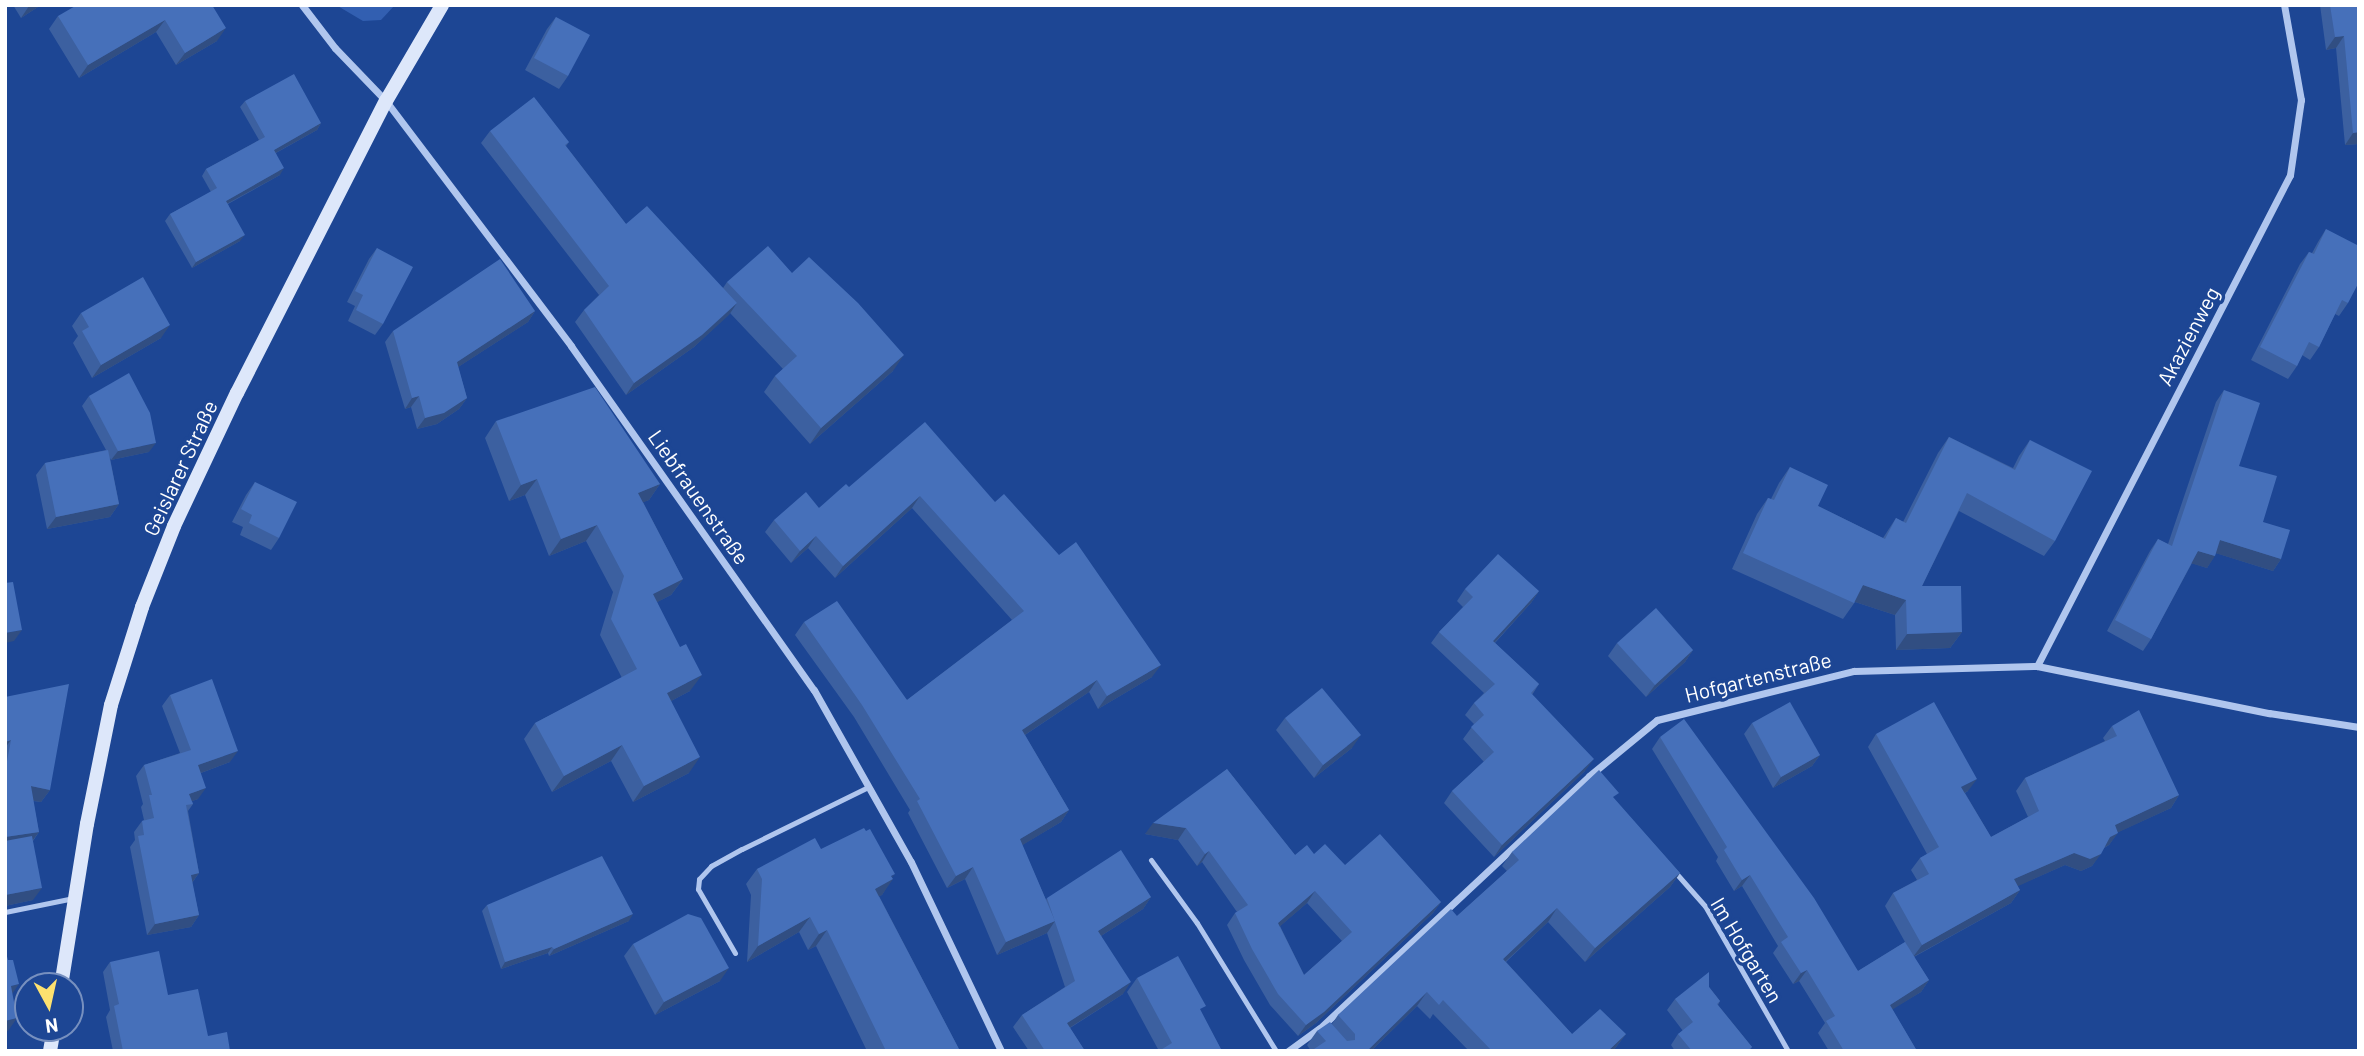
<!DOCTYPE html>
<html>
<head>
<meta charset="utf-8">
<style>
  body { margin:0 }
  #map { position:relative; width:2364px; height:1056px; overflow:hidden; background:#1d4694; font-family:Barlow,sans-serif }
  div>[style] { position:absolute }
  .green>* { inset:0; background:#325fb1 }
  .service>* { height:5px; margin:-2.5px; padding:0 2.5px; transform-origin:2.5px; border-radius:2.5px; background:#b0c6ee }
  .minor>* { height:7px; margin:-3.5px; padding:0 3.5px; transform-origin:3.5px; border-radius:3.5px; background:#b0c6ee }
  .secondary>* { height:14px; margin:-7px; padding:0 7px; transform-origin:7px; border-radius:7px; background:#dde7fa }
  .wall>* { inset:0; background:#3c60a0 }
  .shaded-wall>* { inset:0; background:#314e82 }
  .building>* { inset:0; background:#4670ba }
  span { translate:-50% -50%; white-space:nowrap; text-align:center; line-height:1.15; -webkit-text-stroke:7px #1d4694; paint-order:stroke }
  .street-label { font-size:21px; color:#fff }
  .frame { position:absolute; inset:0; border:7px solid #fff; pointer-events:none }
  .north { position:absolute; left:14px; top:972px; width:70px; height:70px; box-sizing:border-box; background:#1d4694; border:2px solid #7790bf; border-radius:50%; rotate:172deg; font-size:19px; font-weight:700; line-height:28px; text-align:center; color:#fff }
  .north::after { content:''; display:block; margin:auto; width:24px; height:32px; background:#fde16f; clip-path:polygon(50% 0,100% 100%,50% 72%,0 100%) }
</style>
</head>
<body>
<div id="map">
  <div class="green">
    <i style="clip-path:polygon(336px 5px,395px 5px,381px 20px,363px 21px)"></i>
  </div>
  <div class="service">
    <i style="left:1151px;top:860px;width:78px;rotate:53.9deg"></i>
    <i style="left:1197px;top:923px;width:150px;rotate:58.3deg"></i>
    <i style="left:1675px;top:872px;width:45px;rotate:48.6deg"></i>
    <i style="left:1705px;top:906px;width:167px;rotate:60.2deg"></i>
    <i style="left:5px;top:912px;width:70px;rotate:-11.5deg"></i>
    <i style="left:735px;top:953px;width:74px;rotate:-120deg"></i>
    <i style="left:698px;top:889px;width:10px;rotate:-84deg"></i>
    <i style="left:699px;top:879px;width:18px;rotate:-47deg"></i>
    <i style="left:711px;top:866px;width:35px;rotate:-29deg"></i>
    <i style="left:742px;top:849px;width:140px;rotate:-26.2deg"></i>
  </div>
  <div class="minor">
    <i style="left:302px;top:5px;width:54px;rotate:52.5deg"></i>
    <i style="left:335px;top:48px;width:74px;rotate:46.1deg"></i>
    <i style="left:386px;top:101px;width:307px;rotate:52.9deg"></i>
    <i style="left:571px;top:346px;width:421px;rotate:54.8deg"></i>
    <i style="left:814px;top:690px;width:197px;rotate:60.6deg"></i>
    <i style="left:911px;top:862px;width:209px;rotate:64.5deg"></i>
    <i style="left:2037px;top:666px;width:552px;rotate:-62.74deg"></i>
    <i style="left:2290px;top:175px;width:76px;rotate:-81.7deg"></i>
    <i style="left:2301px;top:100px;width:97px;rotate:-100.1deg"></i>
    <i style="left:1288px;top:1051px;width:39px;rotate:-36deg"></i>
    <i style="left:1320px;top:1028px;width:369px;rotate:-43.1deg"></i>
    <i style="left:1589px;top:776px;width:88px;rotate:-39.5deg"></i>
    <i style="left:1657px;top:720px;width:203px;rotate:-14deg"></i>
    <i style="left:1854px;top:671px;width:183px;rotate:-1.6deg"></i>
    <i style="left:2037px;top:666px;width:237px;rotate:11.5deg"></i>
    <i style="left:2269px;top:713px;width:91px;rotate:8.8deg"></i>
  </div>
  <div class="secondary">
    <i style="left:61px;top:986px;width:164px;rotate:-80.9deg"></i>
    <i style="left:87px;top:824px;width:121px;rotate:-78.6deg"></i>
    <i style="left:111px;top:705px;width:103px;rotate:-72.4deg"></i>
    <i style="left:142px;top:607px;width:87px;rotate:-68.4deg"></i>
    <i style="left:174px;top:526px;width:147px;rotate:-64.7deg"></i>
    <i style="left:237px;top:393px;width:328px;rotate:-63deg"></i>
    <i style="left:386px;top:101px;width:111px;rotate:-59.7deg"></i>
    <i style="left:50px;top:1051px;width:23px;rotate:-80deg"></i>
  </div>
  <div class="wall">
    <i style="clip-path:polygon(13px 5px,41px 5px,21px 18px)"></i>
    <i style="clip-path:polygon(212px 5px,217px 41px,176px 65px,156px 32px,79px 78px,49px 29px,58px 16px)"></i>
    <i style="clip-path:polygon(2320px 5px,2359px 5px,2359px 144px,2345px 145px,2336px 48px,2326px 50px)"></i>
    <i style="clip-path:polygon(556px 17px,568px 76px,559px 89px,525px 70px,547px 29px)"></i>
    <i style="clip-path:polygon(245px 101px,321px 123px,317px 130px,276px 153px,280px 175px,228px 204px,240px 241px,192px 268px,165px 221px,170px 214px,211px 192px,202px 176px,206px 169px,259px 140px,240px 107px)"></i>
    <i style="clip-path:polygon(490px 131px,569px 142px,566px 146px,626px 224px,723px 288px,727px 282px,792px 273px,893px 371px,810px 444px,764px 392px,775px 376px,783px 369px,730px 313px,694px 347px,626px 395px,575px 322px,584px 310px,599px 295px,481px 143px)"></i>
    <i style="clip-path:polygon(2326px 229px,2348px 303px,2339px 316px,2335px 314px,2319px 347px,2310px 360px,2302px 355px,2297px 366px,2288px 379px,2251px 360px,2300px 264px,2309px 252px,2312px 253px,2318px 242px)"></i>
    <i style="clip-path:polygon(377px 248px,383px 324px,375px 335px,348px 321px,355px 306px,347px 302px,369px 259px)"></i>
    <i style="clip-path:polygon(535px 311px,528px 322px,458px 367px,467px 398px,459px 409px,437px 424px,417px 429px,411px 407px,405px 409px,385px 342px,393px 331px)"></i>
    <i style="clip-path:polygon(81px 313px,161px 338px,92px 378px,73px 343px,78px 336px,72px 326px)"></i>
    <i style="clip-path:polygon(2224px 390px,2239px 466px,2263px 522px,2281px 559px,2273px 571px,2216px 553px,2207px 568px,2192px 563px,2151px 639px,2143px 651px,2107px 631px,2150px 551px,2158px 539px,2168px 544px,2216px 402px)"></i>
    <i style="clip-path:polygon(89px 396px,149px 452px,111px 460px,110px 458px,119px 504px,110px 517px,47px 529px,36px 475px,45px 463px,106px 450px,82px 406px)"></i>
    <i style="clip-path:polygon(496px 421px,660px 484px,649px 500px,643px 502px,683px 579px,671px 595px,657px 602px,690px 691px,671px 701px,689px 773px,633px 802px,611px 761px,552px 792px,524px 739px,535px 723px,622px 678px,600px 635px,613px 592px,586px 541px,549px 556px,525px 495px,509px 501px,485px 438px)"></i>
    <i style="clip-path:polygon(1949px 437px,2013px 468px,2019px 456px,2030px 440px,2055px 541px,2044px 556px,1959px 511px,1922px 586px,1962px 632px,1950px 648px,1896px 650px,1895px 615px,1855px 602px,1843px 619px,1732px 569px,1757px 514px,1768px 498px,1771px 499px,1779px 483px,1790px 467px,1818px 506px,1883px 538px,1896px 518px,1903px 522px,1938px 453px)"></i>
    <i style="clip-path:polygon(255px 482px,279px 538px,271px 550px,240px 535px,243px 527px,232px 522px,246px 495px)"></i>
    <i style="clip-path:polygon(849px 487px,995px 502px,1152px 677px,1098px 709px,1089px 692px,1025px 735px,1069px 810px,1061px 822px,1022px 845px,1046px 900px,1047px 898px,1151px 897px,1143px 909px,1101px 936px,1123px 994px,1070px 1028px,1085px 1051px,1029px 1051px,1013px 1027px,1022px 1015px,1065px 987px,1047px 933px,997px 955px,965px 879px,947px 888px,908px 813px,910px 810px,854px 717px,795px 635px,804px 622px,907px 700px,1012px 620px,912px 508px,835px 578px,808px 548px,791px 563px,765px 532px,774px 520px,819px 508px)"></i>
    <i style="clip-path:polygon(1465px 589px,1539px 591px,1531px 603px,1495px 643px,1539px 684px,1532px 695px,1585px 771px,1494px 857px,1444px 803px,1452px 791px,1484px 762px,1463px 739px,1474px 724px,1465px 715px,1474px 703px,1484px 693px,1431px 643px,1439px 632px,1463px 607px,1457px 601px)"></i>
    <i style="clip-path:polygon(1617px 643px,1693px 650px,1685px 662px,1646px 697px,1608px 656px)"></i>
    <i style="clip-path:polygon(170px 695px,230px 762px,201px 773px,198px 799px,192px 801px,193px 804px,188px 811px,199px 873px,192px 883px,199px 915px,191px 927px,147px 935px,130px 847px,135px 840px,134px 832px,142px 821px,144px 820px,141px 807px,143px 804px,136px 776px,144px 765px,180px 753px,162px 706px)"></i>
    <i style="clip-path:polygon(5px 697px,50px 790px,41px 802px,33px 801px,39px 832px,33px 841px,33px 900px,5px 906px)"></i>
    <i style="clip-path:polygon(1285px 718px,1352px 748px,1314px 778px,1276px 730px)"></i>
    <i style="clip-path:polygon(1752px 723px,1820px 755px,1812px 766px,1773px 788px,1744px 734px)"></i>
    <i style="clip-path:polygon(2112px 726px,2179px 795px,2171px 808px,2118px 832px,2109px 845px,2104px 848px,2092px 866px,2081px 871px,2065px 865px,2017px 886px,2020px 890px,2011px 903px,1914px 957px,1929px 980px,1921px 992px,1892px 1009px,1917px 1051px,1829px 1051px,1818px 1033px,1825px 1023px,1799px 981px,1793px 984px,1773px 953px,1778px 946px,1742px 886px,1734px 891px,1716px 861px,1718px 857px,1652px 749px,1660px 737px,1858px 971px,1905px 942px,1885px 906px,1893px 893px,1917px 880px,1911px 870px,1920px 858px,1927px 854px,1868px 747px,1876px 734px,1968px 791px,1965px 793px,1991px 837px,2028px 817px,2016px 791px,2025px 778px,2105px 741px,2103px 738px)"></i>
    <i style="clip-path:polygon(evenodd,1227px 769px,1295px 855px,1314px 854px,1345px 865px,1441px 902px,1433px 913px,1316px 1023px,1298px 1036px,1270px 1005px,1244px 960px,1227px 925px,1235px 913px,1237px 912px,1202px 862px,1197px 866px,1178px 840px,1145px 834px,1227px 769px,1307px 903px,1342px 941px,1304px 975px,1280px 926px,1307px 903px)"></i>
    <i style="clip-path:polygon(1614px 799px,1680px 873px,1670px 887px,1585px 962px,1548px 922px,1506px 962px,1572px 1034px,1626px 1034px,1613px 1051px,1469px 1051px,1433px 1014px,1430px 1019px,1417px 1006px,1371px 1051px,1311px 1051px,1307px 1045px,1317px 1031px,1332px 1024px,1338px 1015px,1457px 916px,1507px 871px,1502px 866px,1512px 852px)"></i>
    <i style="clip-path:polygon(821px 849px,892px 878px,882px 895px,879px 896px,960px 1051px,867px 1051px,816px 946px,808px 950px,799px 932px,747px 962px,751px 895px,746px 884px,757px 869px)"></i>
    <i style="clip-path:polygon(487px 905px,629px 921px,549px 956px,548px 953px,501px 969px,482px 911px)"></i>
    <i style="clip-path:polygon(633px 944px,720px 981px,655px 1015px,624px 956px)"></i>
    <i style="clip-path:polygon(110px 962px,168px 995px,208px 1036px,230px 1051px,113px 1051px,106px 1017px,110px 1010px,103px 972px)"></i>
    <i style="clip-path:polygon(1137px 978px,1201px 1013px,1222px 1051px,1159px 1051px,1127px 992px)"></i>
    <i style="clip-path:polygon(1709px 987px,1720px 1001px,1718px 1005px,1752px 1047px,1749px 1051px,1675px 1051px,1671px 1045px,1678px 1034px,1683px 1031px,1667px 1010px,1675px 999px)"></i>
  </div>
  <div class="shaded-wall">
    <i style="clip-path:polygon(30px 5px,41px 5px,21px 18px,29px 6px)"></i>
    <i style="clip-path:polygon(165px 20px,156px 32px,79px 78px,88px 65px)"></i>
    <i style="clip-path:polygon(226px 28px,217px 41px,176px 65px,185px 53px)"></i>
    <i style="clip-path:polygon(2344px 36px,2336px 48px,2326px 50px,2335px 37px)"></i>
    <i style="clip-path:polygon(321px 123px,317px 130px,270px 156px,274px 150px)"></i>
    <i style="clip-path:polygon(2359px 132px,2359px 144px,2345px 145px,2353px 133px)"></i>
    <i style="clip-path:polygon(284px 168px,280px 175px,221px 207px,226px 201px)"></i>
    <i style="clip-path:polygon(245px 235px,240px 241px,192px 268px,196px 262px)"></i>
    <i style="clip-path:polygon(737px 303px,729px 315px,694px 347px,626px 395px,634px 383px)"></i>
    <i style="clip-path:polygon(535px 311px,528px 322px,449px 373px,457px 362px)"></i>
    <i style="clip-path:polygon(170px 325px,161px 338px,92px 378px,101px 365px)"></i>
    <i style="clip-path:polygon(904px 355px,893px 371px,810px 444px,821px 428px)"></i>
    <i style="clip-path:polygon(419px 396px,411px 407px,405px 409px,412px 398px)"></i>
    <i style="clip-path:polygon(467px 398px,459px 409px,437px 424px,417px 429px,425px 418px)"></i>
    <i style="clip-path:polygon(156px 443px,149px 452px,111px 460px,118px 451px)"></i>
    <i style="clip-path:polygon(537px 479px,525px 495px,509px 501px,521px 485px)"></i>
    <i style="clip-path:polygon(660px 484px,649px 500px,627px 509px,638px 493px)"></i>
    <i style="clip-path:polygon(920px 496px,912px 508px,835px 578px,843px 566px)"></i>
    <i style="clip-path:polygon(119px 504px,110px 517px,47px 529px,56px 517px)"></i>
    <i style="clip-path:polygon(597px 525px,586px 541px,549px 556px,561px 539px)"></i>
    <i style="clip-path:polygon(816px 536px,808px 548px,791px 563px,800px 551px)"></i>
    <i style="clip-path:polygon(2220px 540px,2281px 559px,2273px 571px,2212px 552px)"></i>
    <i style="clip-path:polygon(2198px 551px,2215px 556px,2207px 568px,2190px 563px)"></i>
    <i style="clip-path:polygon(683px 579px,671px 595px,642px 610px,653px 594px)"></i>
    <i style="clip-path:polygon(1863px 585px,1906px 600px,1895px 615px,1852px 601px)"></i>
    <i style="clip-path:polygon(1539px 591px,1531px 603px,1485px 653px,1493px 641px)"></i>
    <i style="clip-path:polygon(22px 630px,14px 641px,5px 643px,5px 633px)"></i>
    <i style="clip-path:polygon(1962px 632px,1950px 648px,1896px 650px,1907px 634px)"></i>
    <i style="clip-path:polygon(1693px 650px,1685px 662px,1646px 697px,1655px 685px)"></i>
    <i style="clip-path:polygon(1161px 665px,1152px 677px,1098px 709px,1107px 696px)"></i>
    <i style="clip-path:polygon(702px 675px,690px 691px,656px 709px,667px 693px)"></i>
    <i style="clip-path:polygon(1097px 680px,1089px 692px,1014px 742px,1022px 730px)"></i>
    <i style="clip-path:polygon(1361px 735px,1352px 748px,1314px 778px,1323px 765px)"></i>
    <i style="clip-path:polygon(11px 740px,5px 748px,5px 742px)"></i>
    <i style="clip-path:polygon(622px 745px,611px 761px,552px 792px,564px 776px)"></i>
    <i style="clip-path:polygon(238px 751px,230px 762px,190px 777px,198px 765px)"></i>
    <i style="clip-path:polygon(1820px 755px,1812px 766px,1773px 788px,1781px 777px)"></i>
    <i style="clip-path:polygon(700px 757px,689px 773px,633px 802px,644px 786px)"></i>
    <i style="clip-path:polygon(1594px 759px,1585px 771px,1494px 857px,1502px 845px)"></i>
    <i style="clip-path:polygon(1977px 779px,1968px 791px,1953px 799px,1961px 787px)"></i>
    <i style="clip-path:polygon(31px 786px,50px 790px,41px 802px,22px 799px)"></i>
    <i style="clip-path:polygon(206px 788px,198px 799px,181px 805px,189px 794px)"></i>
    <i style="clip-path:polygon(2179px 795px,2171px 808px,2106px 838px,2115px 825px)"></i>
    <i style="clip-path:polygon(1069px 810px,1061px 822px,1011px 852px,1020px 839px)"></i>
    <i style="clip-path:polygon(1153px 823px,1186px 828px,1178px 840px,1145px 834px)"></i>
    <i style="clip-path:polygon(39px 832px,30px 844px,5px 848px,5px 837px)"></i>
    <i style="clip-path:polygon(2118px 833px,2109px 845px,2101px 849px,2110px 837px)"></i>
    <i style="clip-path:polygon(1209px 851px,1202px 862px,1197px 866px,1205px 854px)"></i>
    <i style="clip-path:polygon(2074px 853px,2101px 854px,2092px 866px,2081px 871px,2065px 865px,2005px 892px,2014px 879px)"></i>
    <i style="clip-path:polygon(973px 867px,965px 879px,947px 888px,956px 876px)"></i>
    <i style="clip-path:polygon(199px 873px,191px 884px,191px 875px)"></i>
    <i style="clip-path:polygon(1680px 873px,1670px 887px,1585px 962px,1595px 948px)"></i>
    <i style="clip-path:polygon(895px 874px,889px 881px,893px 879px,882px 895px,864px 904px,875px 889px)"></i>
    <i style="clip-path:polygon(1750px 875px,1742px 886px,1734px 891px,1742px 880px)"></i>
    <i style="clip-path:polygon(42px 888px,33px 900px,5px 906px,5px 895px)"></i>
    <i style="clip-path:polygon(2020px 890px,2011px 903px,1913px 957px,1922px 945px)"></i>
    <i style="clip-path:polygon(1315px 891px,1307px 903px,1270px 935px,1278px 923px)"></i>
    <i style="clip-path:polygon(1151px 897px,1143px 909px,1090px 943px,1098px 931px)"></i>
    <i style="clip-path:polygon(1441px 902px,1433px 913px,1316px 1023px,1298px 1036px,1306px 1025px)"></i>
    <i style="clip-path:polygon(1557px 908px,1548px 922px,1493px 973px,1503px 959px)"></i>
    <i style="clip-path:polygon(633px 914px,629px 921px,549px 956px,554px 949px)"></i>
    <i style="clip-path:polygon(199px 915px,191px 927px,147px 935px,155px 924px)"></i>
    <i style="clip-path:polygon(810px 917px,799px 932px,747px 962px,758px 946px)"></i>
    <i style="clip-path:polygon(1055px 921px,1047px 933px,997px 955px,1006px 942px)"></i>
    <i style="clip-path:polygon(827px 930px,816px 946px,808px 950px,819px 934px)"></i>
    <i style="clip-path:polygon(552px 947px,548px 953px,501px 969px,505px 962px)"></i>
    <i style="clip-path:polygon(729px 968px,720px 981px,655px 1015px,664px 1002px)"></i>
    <i style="clip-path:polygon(1807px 970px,1799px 981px,1793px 984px,1801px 973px)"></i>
    <i style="clip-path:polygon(1929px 980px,1921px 992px,1882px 1016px,1890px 1005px)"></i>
    <i style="clip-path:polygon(1131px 982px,1123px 994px,1058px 1035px,1067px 1023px)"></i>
    <i style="clip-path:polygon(19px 984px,10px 997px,11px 986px)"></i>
    <i style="clip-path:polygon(1427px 992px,1417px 1006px,1371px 1051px,1367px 1051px)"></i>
    <i style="clip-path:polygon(17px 1018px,8px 1031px,5px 1032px,5px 1021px)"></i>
    <i style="clip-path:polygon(1626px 1034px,1613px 1051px,1608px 1051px)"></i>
  </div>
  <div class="building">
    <i style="clip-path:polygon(77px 5px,212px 5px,226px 28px,185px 53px,165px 20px,88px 65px,58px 16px)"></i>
    <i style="clip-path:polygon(2330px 5px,2359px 5px,2359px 132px,2353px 133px,2344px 36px,2335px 37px)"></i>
    <i style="clip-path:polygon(556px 17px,590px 35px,568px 76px,534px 58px)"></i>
    <i style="clip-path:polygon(294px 74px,321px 123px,274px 150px,284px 168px,226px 201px,245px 235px,196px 262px,170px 214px,217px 188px,206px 169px,265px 137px,245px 101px)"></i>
    <i style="clip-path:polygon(534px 97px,569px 142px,565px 145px,626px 224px,647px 206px,737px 303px,702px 335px,634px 383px,584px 310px,609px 286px,490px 131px)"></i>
    <i style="clip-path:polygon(2326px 229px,2359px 246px,2359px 282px,2348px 303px,2342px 300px,2319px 347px,2309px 342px,2297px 366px,2260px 347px,2309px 252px,2314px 254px)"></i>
    <i style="clip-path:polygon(768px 246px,792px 273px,809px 257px,858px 303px,904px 355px,821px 428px,775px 376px,797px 356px,727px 282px)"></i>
    <i style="clip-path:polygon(377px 248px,413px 267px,383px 324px,356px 310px,363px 295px,355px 291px)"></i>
    <i style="clip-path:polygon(500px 259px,535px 311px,457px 362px,467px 398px,444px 413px,425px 418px,419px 396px,412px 398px,393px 331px)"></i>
    <i style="clip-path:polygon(143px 277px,170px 325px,101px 365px,82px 331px,89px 327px,81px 313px)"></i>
    <i style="clip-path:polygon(129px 373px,150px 413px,156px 443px,118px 451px,89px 396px)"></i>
    <i style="clip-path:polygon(595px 387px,660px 484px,638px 493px,683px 579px,653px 594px,680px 647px,686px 644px,702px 675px,667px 693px,700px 757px,644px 786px,622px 745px,564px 776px,535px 723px,637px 669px,611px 619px,624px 576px,597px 525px,561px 539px,537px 479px,521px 485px,496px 421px)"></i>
    <i style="clip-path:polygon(2224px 390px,2260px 403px,2239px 466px,2277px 476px,2263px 522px,2290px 530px,2281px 559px,2220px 540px,2215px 556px,2198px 551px,2151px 639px,2115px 620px,2158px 539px,2172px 546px)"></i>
    <i style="clip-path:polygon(925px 422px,995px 502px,1004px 494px,1059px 555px,1076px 542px,1161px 665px,1107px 696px,1097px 680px,1022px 730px,1069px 810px,1020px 839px,1055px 921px,1006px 942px,973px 867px,956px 876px,917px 801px,920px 799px,862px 705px,804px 622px,837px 601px,907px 700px,1024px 611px,920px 496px,843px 566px,816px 536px,800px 551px,774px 520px,806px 492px,819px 508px,846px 484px,849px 487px)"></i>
    <i style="clip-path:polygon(1949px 437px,2015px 470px,2030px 440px,2092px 471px,2055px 541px,1967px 493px,1922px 586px,1961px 586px,1962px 632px,1907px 634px,1906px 600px,1863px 585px,1854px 603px,1743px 553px,1768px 498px,1774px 500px,1790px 467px,1828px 485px,1818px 506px,1885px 539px,1896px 518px,1906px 523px)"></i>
    <i style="clip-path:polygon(108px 450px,119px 504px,56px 517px,45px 463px)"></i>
    <i style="clip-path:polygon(255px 482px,297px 502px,279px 538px,249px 523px,252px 515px,241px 509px)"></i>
    <i style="clip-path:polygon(1498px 554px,1539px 591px,1493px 641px,1539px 684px,1531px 693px,1594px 759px,1502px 845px,1452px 791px,1494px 752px,1471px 727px,1484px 715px,1474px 703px,1495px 684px,1439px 632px,1473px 597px,1465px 589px)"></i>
    <i style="clip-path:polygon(13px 582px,22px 630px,5px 633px,5px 583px)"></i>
    <i style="clip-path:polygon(1656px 608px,1693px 650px,1655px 685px,1617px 643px)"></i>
    <i style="clip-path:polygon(212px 679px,238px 751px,198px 765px,206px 788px,189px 794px,193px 804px,186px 805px,199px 873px,191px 875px,199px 915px,155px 924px,138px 836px,144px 835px,142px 821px,154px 818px,149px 795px,152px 795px,144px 765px,191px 750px,170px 695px)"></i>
    <i style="clip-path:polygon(69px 684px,50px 790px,31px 786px,39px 832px,5px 837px,5px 772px,11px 740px,5px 742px,5px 697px)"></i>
    <i style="clip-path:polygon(1322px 688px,1361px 735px,1323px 765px,1285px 718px)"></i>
    <i style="clip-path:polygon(1790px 702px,1820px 755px,1781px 777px,1752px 723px)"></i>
    <i style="clip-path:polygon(1934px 702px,1977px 779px,1961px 787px,1991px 837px,2039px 811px,2025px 778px,2117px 736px,2112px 726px,2139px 710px,2179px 795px,2115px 825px,2118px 833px,2110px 837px,2101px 854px,2090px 859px,2074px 853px,2014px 879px,2020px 890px,1922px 945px,1893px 893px,1929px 874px,1920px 858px,1939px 847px,1876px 734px)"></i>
    <i style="clip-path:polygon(1684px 719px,1814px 898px,1858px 971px,1905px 942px,1929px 980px,1890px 1005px,1917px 1051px,1844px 1051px,1826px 1021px,1835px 1016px,1807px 970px,1801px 973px,1781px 942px,1788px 937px,1750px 875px,1742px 880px,1724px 850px,1727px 847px,1660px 737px)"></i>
    <i style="clip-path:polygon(evenodd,1227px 769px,1295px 855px,1307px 845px,1314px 854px,1325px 844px,1345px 865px,1380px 834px,1441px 902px,1324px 1012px,1306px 1025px,1278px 994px,1252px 949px,1235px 913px,1248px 905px,1209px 851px,1205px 854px,1186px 828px,1153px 823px,1227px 769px,1315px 891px,1352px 932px,1304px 975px,1278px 923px,1315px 891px)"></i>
    <i style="clip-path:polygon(1599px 770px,1619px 793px,1613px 797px,1680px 873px,1595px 948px,1557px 908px,1503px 959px,1572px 1034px,1600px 1009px,1626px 1034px,1608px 1051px,1492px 1051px,1443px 1000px,1439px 1005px,1427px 992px,1367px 1051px,1311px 1051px,1326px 1041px,1317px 1031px,1330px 1022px,1347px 1041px,1355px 1040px,1355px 1034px,1338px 1015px,1451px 909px,1457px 916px,1519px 860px,1512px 852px)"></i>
    <i style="clip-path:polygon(864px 828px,866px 831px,870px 829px,895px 874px,891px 876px,893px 879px,875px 889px,960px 1051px,886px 1051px,827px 930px,819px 934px,810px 917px,758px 946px,762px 879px,757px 869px,815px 838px,821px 849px)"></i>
    <i style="clip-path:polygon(32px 836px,42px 888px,5px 895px,5px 841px)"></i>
    <i style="clip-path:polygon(1121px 850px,1151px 897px,1098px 931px,1131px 982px,1067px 1023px,1085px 1051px,1045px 1051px,1022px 1015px,1075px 981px,1047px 898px)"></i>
    <i style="clip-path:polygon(602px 856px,633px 914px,554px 949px,552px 947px,505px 962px,487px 905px)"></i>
    <i style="clip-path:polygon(688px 914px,701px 918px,729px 968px,664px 1002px,633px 944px)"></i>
    <i style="clip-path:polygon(5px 949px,8px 960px,13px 960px,19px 984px,11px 986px,17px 1018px,5px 1021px)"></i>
    <i style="clip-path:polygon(159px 951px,168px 995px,198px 989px,208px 1036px,227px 1032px,230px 1051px,123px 1051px,114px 1006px,119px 1004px,110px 962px)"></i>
    <i style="clip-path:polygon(1178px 956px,1206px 1006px,1200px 1009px,1222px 1051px,1159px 1051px,1172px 1043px,1137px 978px)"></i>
    <i style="clip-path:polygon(1709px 972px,1709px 987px,1720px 1001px,1717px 1004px,1752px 1047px,1747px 1051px,1692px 1051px,1678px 1034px,1693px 1022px,1675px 999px)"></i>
  </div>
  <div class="street-label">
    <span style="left:2188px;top:336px;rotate:-62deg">Akazienweg</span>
    <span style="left:180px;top:468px;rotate:-65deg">Geislarer Straße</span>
    <span style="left:699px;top:497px;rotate:55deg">Liebfrauenstraße</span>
    <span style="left:1758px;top:677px;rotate:-14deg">Hofgartenstraße</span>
    <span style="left:1747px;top:950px;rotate:59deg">Im Hofgarten</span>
  </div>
  <div class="frame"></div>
  <div class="north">N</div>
</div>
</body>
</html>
